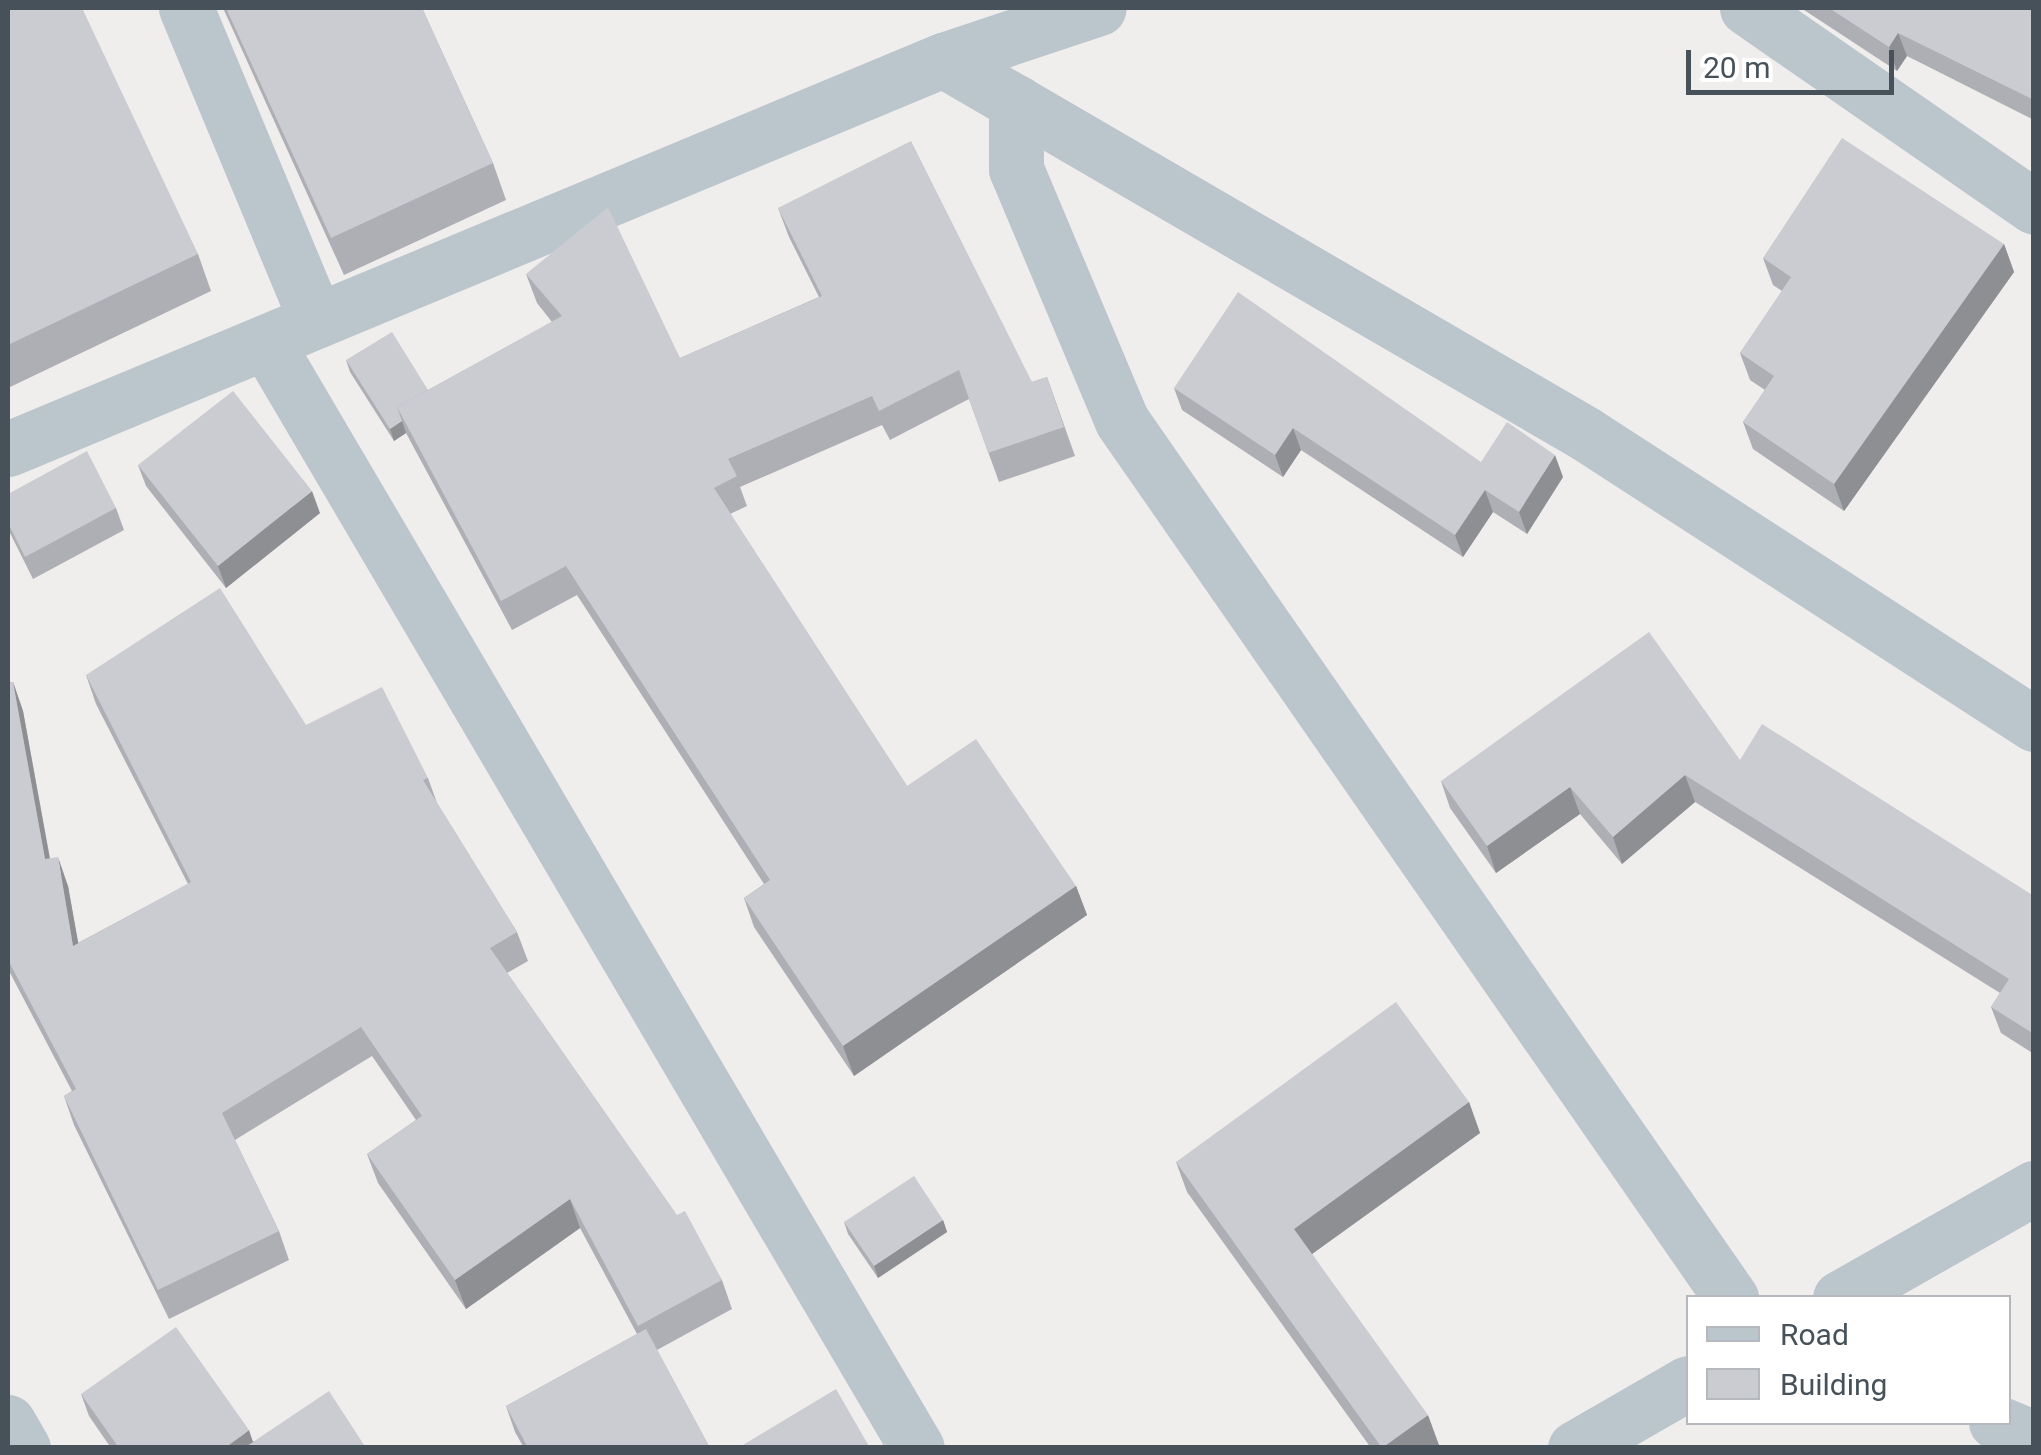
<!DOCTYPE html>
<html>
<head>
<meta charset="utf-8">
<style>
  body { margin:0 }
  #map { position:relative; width:2041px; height:1455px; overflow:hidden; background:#f0eded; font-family:Roboto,sans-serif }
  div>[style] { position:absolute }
  .minor>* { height:55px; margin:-27.5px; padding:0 27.5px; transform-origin:27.5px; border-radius:27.5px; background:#bbc5cc }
  .wall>* { inset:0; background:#aeafb5 }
  .shaded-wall>* { inset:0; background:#8d8f93 }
  .building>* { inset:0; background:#caccd2 }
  span { translate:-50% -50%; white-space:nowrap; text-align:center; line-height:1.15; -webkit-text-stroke:8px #fff; paint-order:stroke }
  .frame { position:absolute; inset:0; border:10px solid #465159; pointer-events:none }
  .legend { position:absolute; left:1686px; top:1295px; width:325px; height:130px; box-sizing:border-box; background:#fff; border:2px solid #b5b9bd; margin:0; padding:12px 18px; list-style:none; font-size:30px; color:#465159 }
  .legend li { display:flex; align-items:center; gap:20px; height:50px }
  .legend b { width:50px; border:2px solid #b5b9bd }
  .scale { position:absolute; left:1686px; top:50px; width:208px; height:45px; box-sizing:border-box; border:5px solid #465159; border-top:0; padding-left:12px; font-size:30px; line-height:35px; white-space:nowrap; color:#465159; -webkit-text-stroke:8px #fff; paint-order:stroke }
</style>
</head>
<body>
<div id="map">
  <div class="minor">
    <i style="left:186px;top:8px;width:339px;rotate:67.4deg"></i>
    <i style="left:1747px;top:8px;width:349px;rotate:34.7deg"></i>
    <i style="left:943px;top:60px;width:164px;rotate:-18.4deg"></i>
    <i style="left:1016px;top:102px;width:67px;rotate:90deg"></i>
    <i style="left:1016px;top:169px;width:273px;rotate:67.2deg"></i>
    <i style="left:1122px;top:421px;width:1068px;rotate:55.22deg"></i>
    <i style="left:266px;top:342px;width:1283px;rotate:59.52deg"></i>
    <i style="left:8px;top:449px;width:1013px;rotate:-22.59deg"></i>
    <i style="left:943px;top:60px;width:744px;rotate:30.18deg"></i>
    <i style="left:1586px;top:434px;width:534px;rotate:32.92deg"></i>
    <i style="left:1840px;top:1298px;width:223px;rotate:-29.6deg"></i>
    <i style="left:8px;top:1422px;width:30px;rotate:60deg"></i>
    <i style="left:1996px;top:1422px;width:41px;rotate:22.8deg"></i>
    <i style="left:1575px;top:1448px;width:130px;rotate:-29.9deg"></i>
  </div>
  <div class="wall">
    <i style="clip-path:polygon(8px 8px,198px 254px,211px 291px,8px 388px)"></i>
    <i style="clip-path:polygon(223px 8px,422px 8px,493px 163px,506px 200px,344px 275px)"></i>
    <i style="clip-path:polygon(1801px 8px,2034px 8px,2034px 120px,1907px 56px,1897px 71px)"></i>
    <i style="clip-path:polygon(778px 208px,1032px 382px,1047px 377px,1075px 456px,999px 482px,969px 399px,890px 440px,882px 425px,740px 487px,747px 506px,730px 514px,907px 786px,1076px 886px,1087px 915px,854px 1076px,754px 927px,744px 898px,764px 884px,577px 595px,512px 630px,406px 433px,394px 441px,350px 372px,346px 360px,428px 390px,552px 322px,537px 303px,526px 274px,680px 358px,819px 297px,789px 237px)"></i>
    <i style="clip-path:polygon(2004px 244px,2014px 272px,1844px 511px,1753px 449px,1743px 422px,1765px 390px,1750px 380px,1740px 353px,1782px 291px,1773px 285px,1763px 258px)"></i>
    <i style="clip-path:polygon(1174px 388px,1481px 462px,1563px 477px,1527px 534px,1493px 512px,1463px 557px,1301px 450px,1283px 477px,1182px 410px)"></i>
    <i style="clip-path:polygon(138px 465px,320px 513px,226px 588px,146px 486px)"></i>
    <i style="clip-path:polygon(8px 494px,116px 508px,124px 530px,33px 579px,8px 529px)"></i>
    <i style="clip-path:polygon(86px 675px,306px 725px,428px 778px,437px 803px,517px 932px,528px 961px,507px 973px,722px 1280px,732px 1309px,657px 1350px,710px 1448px,524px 1448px,515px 1432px,506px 1406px,637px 1334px,580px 1228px,466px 1309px,378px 1183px,367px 1154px,416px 1120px,372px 1056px,235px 1140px,279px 1231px,289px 1260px,169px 1319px,74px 1125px,64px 1096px,72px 1091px,8px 969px,8px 683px,13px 682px,23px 711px,50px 858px,68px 886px,78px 943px,188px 884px,96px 704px)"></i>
    <i style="clip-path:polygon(1740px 760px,2034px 896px,2034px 1054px,2001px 1033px,1991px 1007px,2000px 993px,1695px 802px,1622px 864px,1580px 814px,1496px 873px,1450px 808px,1441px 781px)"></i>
    <i style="clip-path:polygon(1469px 1102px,1480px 1133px,1312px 1254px,1439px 1445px,1436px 1448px,1371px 1448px,1187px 1192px,1176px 1162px)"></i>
    <i style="clip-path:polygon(943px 1220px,947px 1232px,878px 1278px,848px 1234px,844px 1222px)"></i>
    <i style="clip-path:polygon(81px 1394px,253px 1441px,366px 1448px,111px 1448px,89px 1416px)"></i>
  </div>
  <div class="shaded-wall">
    <i style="clip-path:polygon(1898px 33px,1907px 56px,1897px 71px,1889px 47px)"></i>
    <i style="clip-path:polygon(2004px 244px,2014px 272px,1844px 511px,1834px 484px)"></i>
    <i style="clip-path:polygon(402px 421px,406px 433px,394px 441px,390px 429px)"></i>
    <i style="clip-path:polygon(1293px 428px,1301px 450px,1283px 477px,1275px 455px)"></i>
    <i style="clip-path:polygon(1555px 455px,1563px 477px,1527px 534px,1519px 512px)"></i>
    <i style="clip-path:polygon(1485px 490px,1493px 512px,1463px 557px,1455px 535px)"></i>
    <i style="clip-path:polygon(312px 491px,320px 513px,226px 588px,218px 566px)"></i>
    <i style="clip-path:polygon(13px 682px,23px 711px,55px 888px,45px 859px)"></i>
    <i style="clip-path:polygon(1685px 775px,1695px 802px,1622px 864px,1613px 837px)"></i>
    <i style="clip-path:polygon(1570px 787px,1580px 814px,1496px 873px,1487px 846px)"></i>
    <i style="clip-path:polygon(58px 857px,68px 886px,84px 975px,73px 946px)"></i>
    <i style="clip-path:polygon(1076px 886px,1087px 915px,854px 1076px,843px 1046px)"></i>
    <i style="clip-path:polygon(1469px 1102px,1480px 1133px,1305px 1259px,1294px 1229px)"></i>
    <i style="clip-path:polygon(570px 1199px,580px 1228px,466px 1309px,455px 1280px)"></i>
    <i style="clip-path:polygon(943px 1220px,947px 1232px,878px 1278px,874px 1266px)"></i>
    <i style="clip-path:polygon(1428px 1415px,1439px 1445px,1436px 1448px,1382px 1448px)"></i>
    <i style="clip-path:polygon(249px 1430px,255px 1448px,225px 1448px)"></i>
  </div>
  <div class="building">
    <i style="clip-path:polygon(8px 8px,82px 8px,198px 254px,8px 345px)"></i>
    <i style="clip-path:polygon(226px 8px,422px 8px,493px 163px,331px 238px)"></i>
    <i style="clip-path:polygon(1829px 8px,2034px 8px,2034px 100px,1898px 33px,1889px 47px)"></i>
    <i style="clip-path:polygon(1842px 138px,2004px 244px,1834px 484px,1743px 422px,1774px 376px,1740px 353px,1791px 277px,1763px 258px)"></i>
    <i style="clip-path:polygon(911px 141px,1032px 382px,1047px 377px,1064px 427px,988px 453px,959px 370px,879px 411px,872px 396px,728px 459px,737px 476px,714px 488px,907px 786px,976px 739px,1076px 886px,843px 1046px,744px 898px,770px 880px,566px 566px,501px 601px,397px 407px,562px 316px,526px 274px,608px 207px,680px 358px,822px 296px,778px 208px)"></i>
    <i style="clip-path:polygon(1238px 292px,1481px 462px,1507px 422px,1555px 455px,1519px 512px,1485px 490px,1455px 535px,1293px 428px,1275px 455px,1174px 388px)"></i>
    <i style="clip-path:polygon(392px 332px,428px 390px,397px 407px,402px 421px,390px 429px,346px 360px)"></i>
    <i style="clip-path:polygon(233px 391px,312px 491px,218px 566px,138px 465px)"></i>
    <i style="clip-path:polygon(87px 451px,116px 508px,25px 557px,8px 523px,8px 494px)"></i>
    <i style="clip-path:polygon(220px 588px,306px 725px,382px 687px,428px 778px,423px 780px,517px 932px,490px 948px,677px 1215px,685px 1211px,722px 1280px,638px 1326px,570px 1199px,455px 1280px,367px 1154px,422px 1116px,361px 1027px,222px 1113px,279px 1231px,158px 1290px,64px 1096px,76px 1089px,8px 960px,8px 683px,13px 682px,45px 859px,58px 857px,73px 946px,191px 882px,86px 675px)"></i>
    <i style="clip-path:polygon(1649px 632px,1740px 760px,1762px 724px,2034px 896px,2034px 1034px,1991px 1007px,2009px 979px,1685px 775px,1613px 837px,1570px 787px,1487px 846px,1441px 781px)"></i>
    <i style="clip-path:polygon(1396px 1002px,1469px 1102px,1294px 1229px,1428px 1415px,1382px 1448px,1176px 1162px)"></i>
    <i style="clip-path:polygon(914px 1176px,943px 1220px,874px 1266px,844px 1222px)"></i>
    <i style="clip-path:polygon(176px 1327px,249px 1430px,225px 1448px,119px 1448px,81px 1394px)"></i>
    <i style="clip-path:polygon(646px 1329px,710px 1448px,528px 1448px,506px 1406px)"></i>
    <i style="clip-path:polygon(836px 1389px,870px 1448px,738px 1448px)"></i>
    <i style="clip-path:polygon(329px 1391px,366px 1448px,244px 1448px)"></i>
    <i style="clip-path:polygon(885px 1443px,891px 1448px,876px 1448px)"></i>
  </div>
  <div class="frame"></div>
  <ul class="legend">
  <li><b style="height:12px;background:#bbc5cc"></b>Road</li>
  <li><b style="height:28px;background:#caccd2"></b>Building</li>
  </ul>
  <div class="scale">20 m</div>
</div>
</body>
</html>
